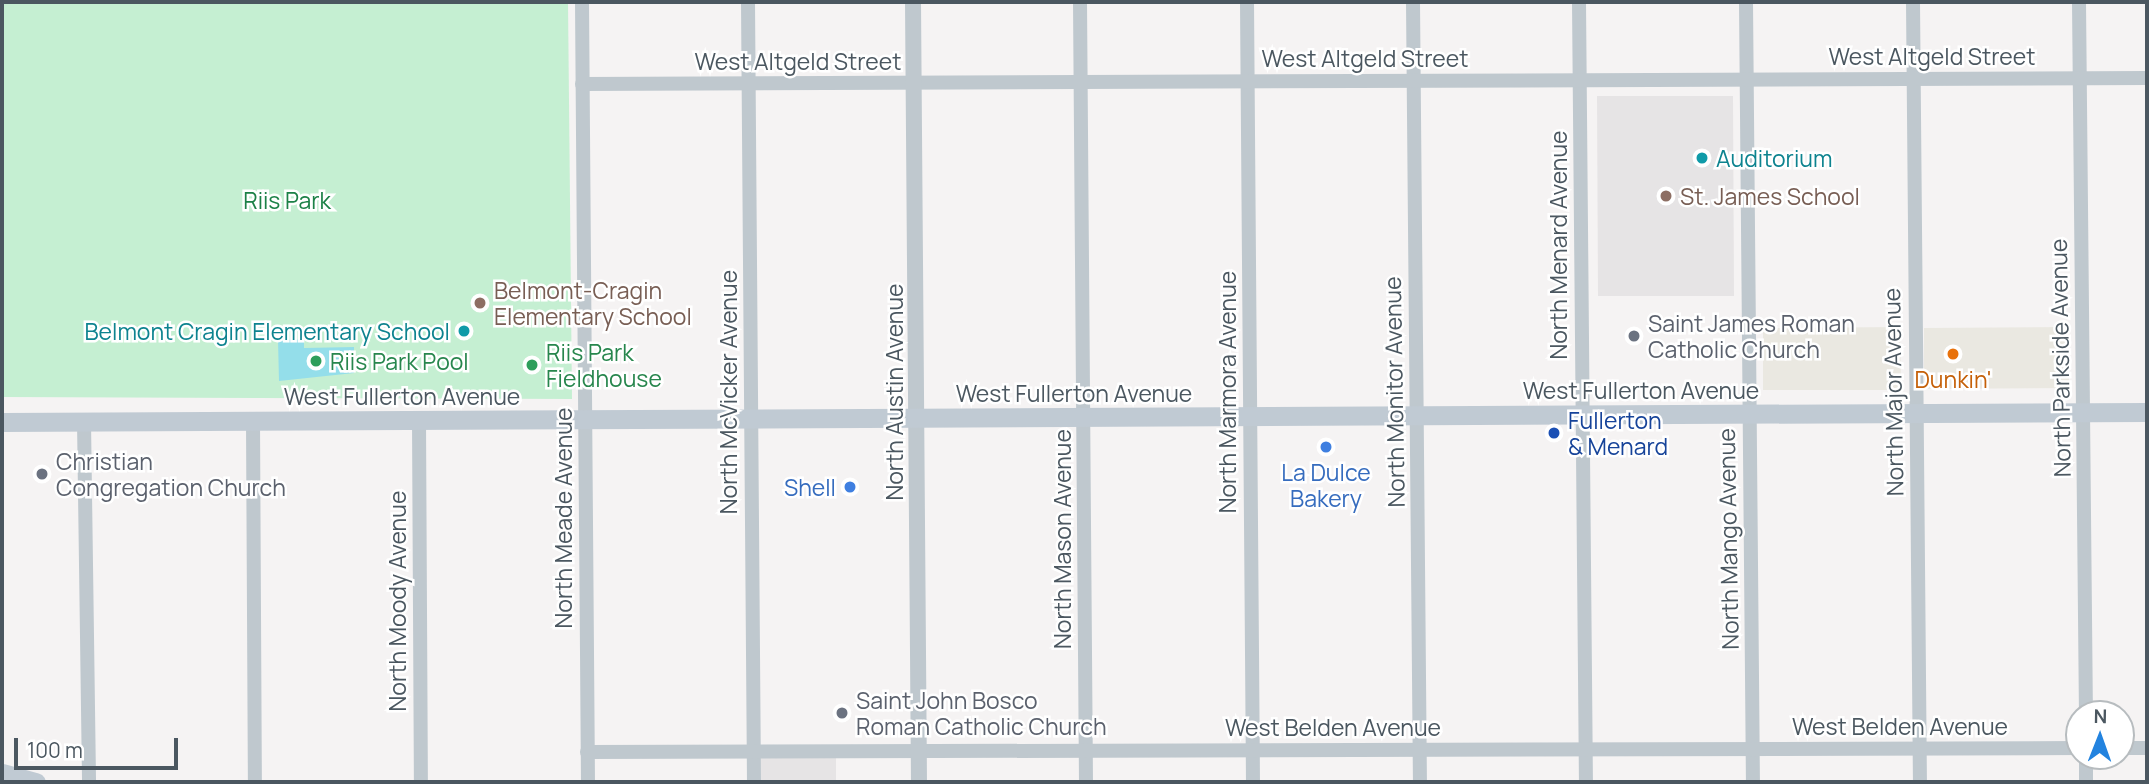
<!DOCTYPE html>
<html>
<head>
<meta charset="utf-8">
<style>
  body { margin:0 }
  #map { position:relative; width:2149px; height:784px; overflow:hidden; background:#f5f3f3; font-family:Manrope,sans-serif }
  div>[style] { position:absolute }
  .commercial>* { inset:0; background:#eae8e1 }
  .education>* { inset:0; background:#e6e4e5 }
  .green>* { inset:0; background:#c5efd2 }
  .water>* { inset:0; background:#94deea }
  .minor>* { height:14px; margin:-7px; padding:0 7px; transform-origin:7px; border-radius:7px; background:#bfc8ce }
  .tertiary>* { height:16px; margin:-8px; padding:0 8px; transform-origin:8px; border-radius:8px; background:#bfc8ce }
  .secondary>* { height:19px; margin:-9.5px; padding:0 9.5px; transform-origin:9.5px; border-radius:9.5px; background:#c0cad3 }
  .dots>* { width:19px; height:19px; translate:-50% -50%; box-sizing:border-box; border:4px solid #fff; border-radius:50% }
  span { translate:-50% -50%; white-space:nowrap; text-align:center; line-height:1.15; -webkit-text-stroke:5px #fff; paint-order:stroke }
  .street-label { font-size:23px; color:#4b5760 }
  .culture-label { font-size:23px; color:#0d838f }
  .left { translate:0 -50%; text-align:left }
  .right { translate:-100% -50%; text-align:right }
  .education-label { font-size:23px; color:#785e54 }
  .park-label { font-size:23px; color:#1c8147 }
  .worship-label { font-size:23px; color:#5b616d }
  .leisure-label { font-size:23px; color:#27864d }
  .food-label { font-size:23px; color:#c56008 }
  .transit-label { font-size:23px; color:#164399 }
  .shop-label { font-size:23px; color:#366cbe }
  .frame { position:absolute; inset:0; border:4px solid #4b5760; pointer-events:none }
  .north { position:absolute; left:2065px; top:700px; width:70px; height:70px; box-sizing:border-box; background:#fff; border:2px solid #b7bcbf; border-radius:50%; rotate:1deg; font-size:19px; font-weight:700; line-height:28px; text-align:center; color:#4b5760 }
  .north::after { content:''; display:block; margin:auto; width:24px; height:32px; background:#2383df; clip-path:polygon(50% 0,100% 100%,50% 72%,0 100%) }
  .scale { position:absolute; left:14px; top:738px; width:164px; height:32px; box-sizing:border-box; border:4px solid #4b5760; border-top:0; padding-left:9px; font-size:21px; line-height:24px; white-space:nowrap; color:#4b5760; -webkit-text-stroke:5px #fff; paint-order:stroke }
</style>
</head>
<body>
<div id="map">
  <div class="commercial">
    <i style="clip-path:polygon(1900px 327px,1901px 390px,1763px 390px,1763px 328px)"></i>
    <i style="clip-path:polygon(2069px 327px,2069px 388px,1924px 389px,1924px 328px)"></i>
  </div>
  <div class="education">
    <i style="clip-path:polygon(1597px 96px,1733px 96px,1734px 296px,1598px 296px)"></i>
    <i style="clip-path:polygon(836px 756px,836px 782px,759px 782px,759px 757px)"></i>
  </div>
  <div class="green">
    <i style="clip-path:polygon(2px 2px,568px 2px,572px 399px,2px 397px)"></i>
  </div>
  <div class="water">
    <i style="clip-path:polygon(304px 339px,304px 348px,354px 347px,354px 373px,279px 381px,278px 340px)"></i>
  </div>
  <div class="minor">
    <i style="left:582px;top:2px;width:780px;rotate:89.56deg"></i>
    <i style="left:748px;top:2px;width:780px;rotate:89.56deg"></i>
    <i style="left:1080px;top:2px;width:780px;rotate:89.56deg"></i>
    <i style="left:1247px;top:2px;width:780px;rotate:89.56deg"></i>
    <i style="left:1413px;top:2px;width:780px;rotate:89.49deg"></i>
    <i style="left:1579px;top:2px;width:780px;rotate:89.49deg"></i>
    <i style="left:1746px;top:2px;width:780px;rotate:89.49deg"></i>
    <i style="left:1913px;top:2px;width:780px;rotate:89.49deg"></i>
    <i style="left:2079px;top:2px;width:712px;rotate:89.44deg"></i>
    <i style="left:582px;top:84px;width:1565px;rotate:-0.22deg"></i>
    <i style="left:419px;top:420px;width:362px;rotate:89.7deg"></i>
    <i style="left:84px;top:421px;width:361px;rotate:89.2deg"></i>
    <i style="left:253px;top:421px;width:361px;rotate:89.7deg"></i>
    <i style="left:2121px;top:748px;width:26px"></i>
    <i style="left:587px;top:752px;width:1492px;rotate:-0.15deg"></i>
    <i style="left:2086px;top:756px;width:26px;rotate:90deg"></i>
  </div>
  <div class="tertiary">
    <i style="left:913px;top:2px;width:780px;rotate:89.56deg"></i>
  </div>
  <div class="secondary">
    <i style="left:2px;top:422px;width:2145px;rotate:-0.27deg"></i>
    <i style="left:2px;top:773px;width:35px;rotate:15deg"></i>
  </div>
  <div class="dots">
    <i style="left:1702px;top:158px;background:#0f9aa8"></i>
    <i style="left:1666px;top:196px;background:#8d6e63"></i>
    <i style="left:480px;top:303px;background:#8d6e63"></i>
    <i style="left:464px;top:331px;background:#0f9aa8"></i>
    <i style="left:1634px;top:336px;background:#6b7280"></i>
    <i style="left:1953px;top:354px;background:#e8710a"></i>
    <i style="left:316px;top:361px;background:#2e9e5b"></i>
    <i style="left:532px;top:365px;background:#2e9e5b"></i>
    <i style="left:1554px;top:433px;background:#1a4fb4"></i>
    <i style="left:1326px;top:447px;background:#3f7fe0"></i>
    <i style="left:42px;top:474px;background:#6b7280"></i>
    <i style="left:850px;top:487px;background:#3f7fe0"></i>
    <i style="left:842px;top:713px;background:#6b7280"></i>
  </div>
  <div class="street-label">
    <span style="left:1932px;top:56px">West Altgeld Street</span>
    <span style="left:1365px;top:58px">West Altgeld Street</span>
    <span style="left:798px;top:61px">West Altgeld Street</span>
    <span style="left:1558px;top:245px;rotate:-90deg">North Menard Avenue</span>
    <span style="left:2060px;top:358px;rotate:-91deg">North Parkside Avenue</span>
    <span style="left:1641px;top:390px">West Fullerton Avenue</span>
    <span style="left:728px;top:392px;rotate:-90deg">North McVicker Avenue</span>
    <span style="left:894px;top:392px;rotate:-90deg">North Austin Avenue</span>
    <span style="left:1227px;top:392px;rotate:-90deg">North Marmora Avenue</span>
    <span style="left:1394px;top:392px;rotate:-91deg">North Monitor Avenue</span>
    <span style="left:1893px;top:392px;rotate:-91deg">North Major Avenue</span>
    <span style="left:1074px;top:393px">West Fullerton Avenue</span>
    <span style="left:402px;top:396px">West Fullerton Avenue</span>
    <span style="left:563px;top:518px;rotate:-90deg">North Meade Avenue</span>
    <span style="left:1062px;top:539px;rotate:-90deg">North Mason Avenue</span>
    <span style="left:1728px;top:539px;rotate:-91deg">North Mango Avenue</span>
    <span style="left:397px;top:601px;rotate:-90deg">North Moody Avenue</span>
    <span style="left:1900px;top:726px">West Belden Avenue</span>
    <span style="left:1333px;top:727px">West Belden Avenue</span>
  </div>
  <div class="culture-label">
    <span class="left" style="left:1716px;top:158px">Auditorium</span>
    <span class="right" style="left:450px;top:331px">Belmont Cragin Elementary School</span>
  </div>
  <div class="education-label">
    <span class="left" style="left:1680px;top:196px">St. James School</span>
    <span class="left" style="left:494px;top:303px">Belmont-Cragin<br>Elementary School</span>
  </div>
  <div class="park-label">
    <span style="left:287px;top:200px">Riis Park</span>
  </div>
  <div class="worship-label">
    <span class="left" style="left:1648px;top:336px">Saint James Roman<br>Catholic Church</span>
    <span class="left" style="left:56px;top:474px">Christian<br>Congregation Church</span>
    <span class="left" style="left:856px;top:713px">Saint John Bosco<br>Roman Catholic Church</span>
  </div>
  <div class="leisure-label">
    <span class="left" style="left:546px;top:365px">Riis Park<br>Fieldhouse</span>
    <span class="left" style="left:330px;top:361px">Riis Park Pool</span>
  </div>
  <div class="food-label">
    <span style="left:1953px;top:379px">Dunkin'</span>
  </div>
  <div class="transit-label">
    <span class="left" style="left:1568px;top:433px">Fullerton<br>&amp; Menard</span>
  </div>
  <div class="shop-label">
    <span style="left:1326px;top:485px">La Dulce<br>Bakery</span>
    <span class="right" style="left:836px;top:487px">Shell</span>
  </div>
  <div class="frame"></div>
  <div class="north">N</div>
  <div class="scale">100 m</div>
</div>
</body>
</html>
